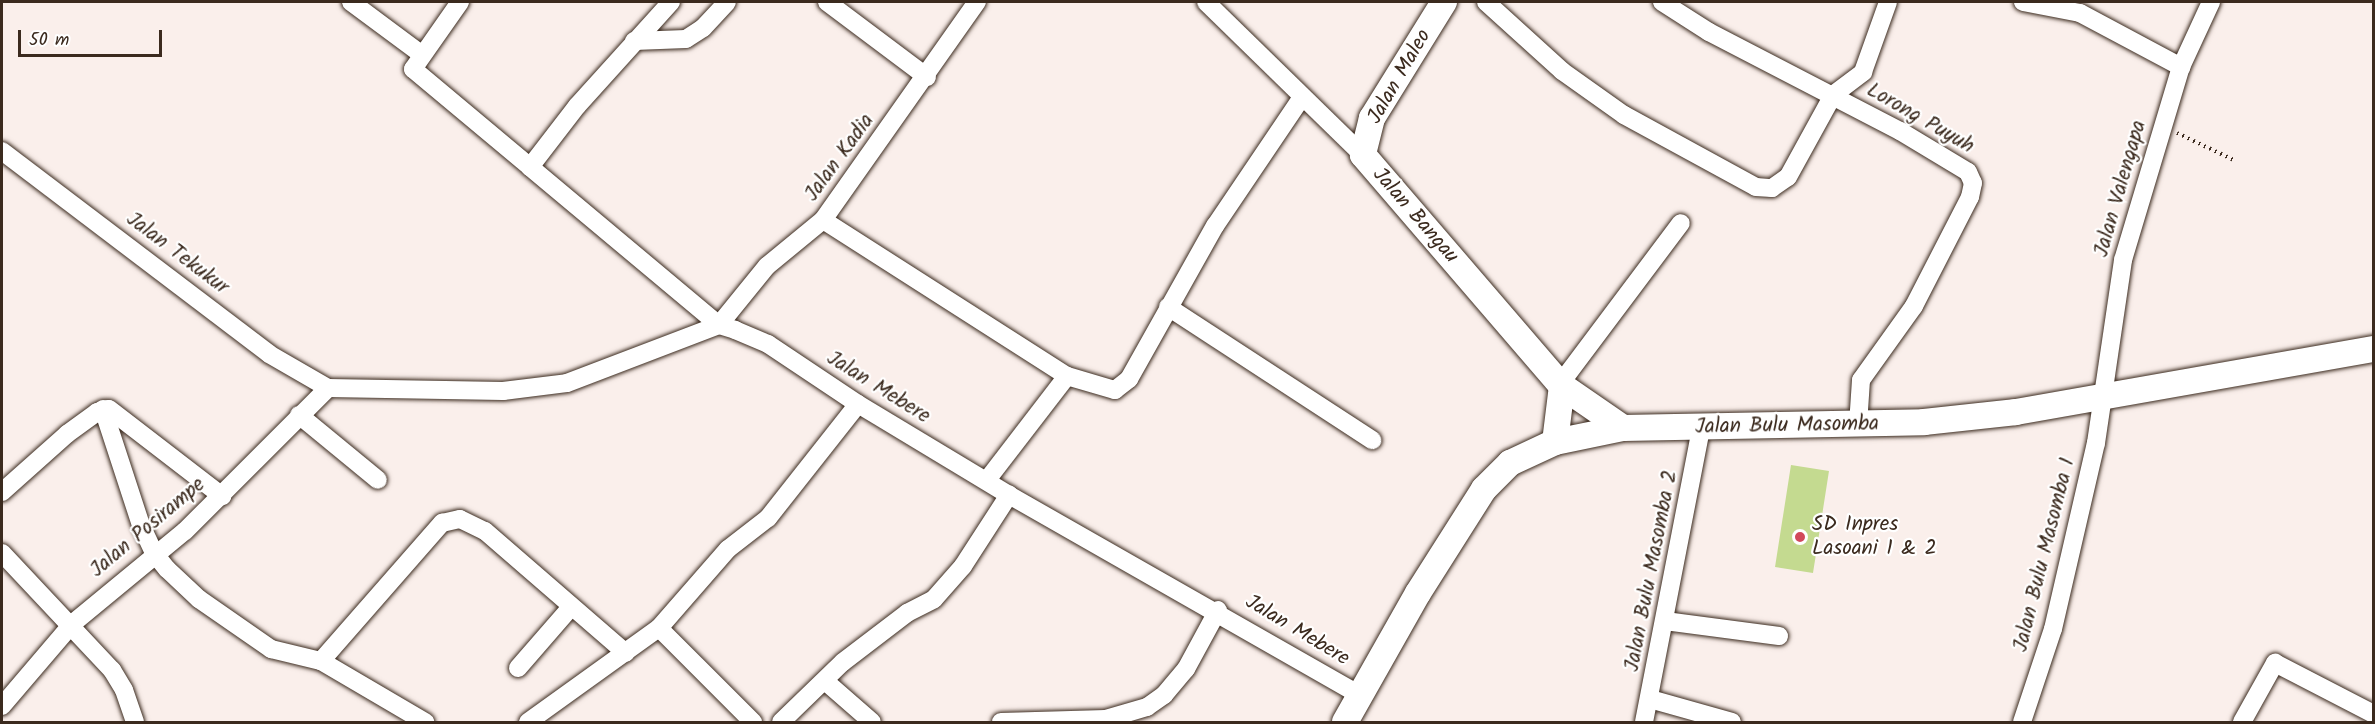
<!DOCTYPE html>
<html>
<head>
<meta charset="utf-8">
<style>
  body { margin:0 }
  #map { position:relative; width:2375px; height:724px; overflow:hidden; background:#faefeb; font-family:Kalam,sans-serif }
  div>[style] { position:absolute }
  .green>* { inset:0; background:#c4da90 }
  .path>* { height:4px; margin-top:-2px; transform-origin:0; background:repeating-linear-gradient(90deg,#3b2a1e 0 1.5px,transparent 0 6px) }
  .roads { filter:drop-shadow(0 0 2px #3b2a1e) drop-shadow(0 0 2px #3b2a1e) }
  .street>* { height:18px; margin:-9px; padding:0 9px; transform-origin:9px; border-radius:9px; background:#fff }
  .secondary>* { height:26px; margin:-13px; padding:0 13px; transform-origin:13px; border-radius:13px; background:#fff }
  .dots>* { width:16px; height:16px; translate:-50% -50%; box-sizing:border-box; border:3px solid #fff; border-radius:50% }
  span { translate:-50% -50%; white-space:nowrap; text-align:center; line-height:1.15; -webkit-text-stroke:4.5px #fff; paint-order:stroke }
  .street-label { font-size:21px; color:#3b2a1e }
  .poi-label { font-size:21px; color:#3b2a1e }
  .left { translate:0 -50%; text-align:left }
  .frame { position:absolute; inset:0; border:3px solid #3b2a1e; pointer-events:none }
  .scale { position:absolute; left:18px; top:30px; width:144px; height:27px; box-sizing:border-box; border:3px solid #3b2a1e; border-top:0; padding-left:8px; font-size:18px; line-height:21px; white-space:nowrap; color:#3b2a1e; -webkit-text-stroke:4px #fff; paint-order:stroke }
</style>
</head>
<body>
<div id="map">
  <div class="green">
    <i style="clip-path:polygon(1791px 465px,1829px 471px,1813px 573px,1775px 567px)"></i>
  </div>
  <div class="path">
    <i style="left:2177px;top:133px;width:65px;rotate:25.4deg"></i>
  </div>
  <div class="roads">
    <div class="street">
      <i style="left:351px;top:2px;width:87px;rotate:36.6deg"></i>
      <i style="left:460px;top:2px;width:82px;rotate:125deg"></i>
      <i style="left:413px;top:69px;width:153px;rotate:39.9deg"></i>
      <i style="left:671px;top:2px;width:140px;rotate:132.1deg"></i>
      <i style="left:577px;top:106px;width:77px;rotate:127.6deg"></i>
      <i style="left:530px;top:167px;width:246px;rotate:39.9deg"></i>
      <i style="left:719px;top:325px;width:76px;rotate:-50.9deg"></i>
      <i style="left:767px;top:266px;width:72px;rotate:-39.4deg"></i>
      <i style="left:823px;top:220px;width:267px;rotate:-54.8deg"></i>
      <i style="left:827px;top:2px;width:125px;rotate:36.9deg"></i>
      <i style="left:1206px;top:2px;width:219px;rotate:44.3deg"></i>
      <i style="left:1486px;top:2px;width:103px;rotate:42.2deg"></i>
      <i style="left:1562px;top:71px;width:76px;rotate:35.4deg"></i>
      <i style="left:1624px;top:115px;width:150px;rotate:28.6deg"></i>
      <i style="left:1756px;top:187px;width:16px;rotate:4deg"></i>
      <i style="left:1772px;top:188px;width:19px;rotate:-35deg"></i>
      <i style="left:1788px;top:177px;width:94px;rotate:-61.2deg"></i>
      <i style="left:1833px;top:95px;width:38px;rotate:-37deg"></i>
      <i style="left:1863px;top:72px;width:74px;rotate:-70.3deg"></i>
      <i style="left:1662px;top:2px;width:56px;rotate:32.6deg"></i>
      <i style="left:1709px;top:32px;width:215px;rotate:27.4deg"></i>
      <i style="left:1900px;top:131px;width:79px;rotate:31.1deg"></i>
      <i style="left:1968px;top:172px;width:12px;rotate:66deg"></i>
      <i style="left:1973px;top:183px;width:14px;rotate:102deg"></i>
      <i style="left:1970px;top:197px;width:123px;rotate:117.2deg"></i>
      <i style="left:1914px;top:306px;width:91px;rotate:125.6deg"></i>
      <i style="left:1861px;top:380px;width:45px;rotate:93.8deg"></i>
      <i style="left:2023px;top:2px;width:58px;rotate:10.9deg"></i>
      <i style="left:2080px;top:13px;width:115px;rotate:28.1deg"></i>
      <i style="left:634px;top:41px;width:52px;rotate:-2.2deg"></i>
      <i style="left:686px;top:39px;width:20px;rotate:-33deg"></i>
      <i style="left:703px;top:28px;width:35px;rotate:-47deg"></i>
      <i style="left:2px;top:151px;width:335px;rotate:37.2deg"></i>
      <i style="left:269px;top:354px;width:68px;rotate:30deg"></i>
      <i style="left:823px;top:220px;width:290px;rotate:32.6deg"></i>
      <i style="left:1067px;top:376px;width:50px;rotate:16.3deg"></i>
      <i style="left:1115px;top:390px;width:18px;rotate:-38deg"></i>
      <i style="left:1129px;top:379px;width:176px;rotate:-60.7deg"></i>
      <i style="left:1215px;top:226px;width:156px;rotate:-56deg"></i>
      <i style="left:1168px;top:307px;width:244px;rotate:33.1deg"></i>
      <i style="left:1560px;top:384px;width:201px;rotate:-53.1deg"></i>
      <i style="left:328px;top:388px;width:175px;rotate:1deg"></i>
      <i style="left:503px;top:391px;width:64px;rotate:-7.1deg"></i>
      <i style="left:567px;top:383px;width:163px;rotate:-20.9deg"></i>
      <i style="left:719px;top:325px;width:17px;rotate:17deg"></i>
      <i style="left:735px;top:330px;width:36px;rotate:23deg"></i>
      <i style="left:768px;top:344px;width:108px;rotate:33.7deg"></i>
      <i style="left:858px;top:404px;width:176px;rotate:31.1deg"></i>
      <i style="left:1009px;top:495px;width:404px;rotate:29.7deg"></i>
      <i style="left:103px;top:409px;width:122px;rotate:71.9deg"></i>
      <i style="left:141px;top:525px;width:31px;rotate:65deg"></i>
      <i style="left:154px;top:553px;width:21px;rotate:51deg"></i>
      <i style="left:167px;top:569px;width:44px;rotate:43.2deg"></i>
      <i style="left:199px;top:599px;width:88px;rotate:34.8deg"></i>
      <i style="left:271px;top:649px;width:51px;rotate:13.5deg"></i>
      <i style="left:321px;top:661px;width:121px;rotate:30.4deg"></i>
      <i style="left:299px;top:415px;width:102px;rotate:39.4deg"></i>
      <i style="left:987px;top:480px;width:131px;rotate:-52.4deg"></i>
      <i style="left:2px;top:492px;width:87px;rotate:-41.7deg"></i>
      <i style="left:67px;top:434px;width:37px;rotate:-36deg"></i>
      <i style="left:97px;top:412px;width:12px;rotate:-14deg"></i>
      <i style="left:109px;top:409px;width:143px;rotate:37.6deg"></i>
      <i style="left:2px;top:553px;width:161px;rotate:46.8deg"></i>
      <i style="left:112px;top:670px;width:23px;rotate:59deg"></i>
      <i style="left:124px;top:690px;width:34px;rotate:71deg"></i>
      <i style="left:1665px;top:621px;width:115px;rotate:7.5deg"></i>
      <i style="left:659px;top:628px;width:133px;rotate:45deg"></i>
      <i style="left:321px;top:661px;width:184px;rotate:-48.8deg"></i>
      <i style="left:442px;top:523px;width:18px;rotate:-13deg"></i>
      <i style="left:460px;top:519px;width:28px;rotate:26deg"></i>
      <i style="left:485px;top:531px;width:186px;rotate:40.9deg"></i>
      <i style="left:518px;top:668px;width:81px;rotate:-49deg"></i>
      <i style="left:825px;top:681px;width:62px;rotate:41.1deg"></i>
      <i style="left:1650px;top:699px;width:85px;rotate:15.7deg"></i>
      <i style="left:2px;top:706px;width:108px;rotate:-49.5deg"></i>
      <i style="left:72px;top:624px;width:146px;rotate:-39.5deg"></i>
      <i style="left:185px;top:531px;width:202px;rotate:-45deg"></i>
      <i style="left:528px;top:722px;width:161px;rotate:-35.7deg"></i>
      <i style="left:659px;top:628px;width:105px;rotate:-48.9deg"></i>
      <i style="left:728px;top:549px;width:51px;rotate:-37.8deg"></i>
      <i style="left:768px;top:518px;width:145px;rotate:-51.7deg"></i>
      <i style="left:781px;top:722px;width:86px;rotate:-44.1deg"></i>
      <i style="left:843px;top:662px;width:81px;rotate:-37.4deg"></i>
      <i style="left:907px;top:613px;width:30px;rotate:-27deg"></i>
      <i style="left:934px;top:599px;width:44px;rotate:-48.7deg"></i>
      <i style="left:963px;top:566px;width:85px;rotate:-57.1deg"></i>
      <i style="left:1001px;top:722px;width:105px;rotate:-1.6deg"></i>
      <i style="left:1106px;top:719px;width:43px;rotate:-16.3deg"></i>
      <i style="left:1147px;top:707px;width:21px;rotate:-35deg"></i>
      <i style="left:1164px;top:695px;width:34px;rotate:-50deg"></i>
      <i style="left:1186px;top:669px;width:67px;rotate:-61.5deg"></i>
      <i style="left:1644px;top:722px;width:299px;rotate:-79deg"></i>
      <i style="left:2022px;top:722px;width:98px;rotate:-71.6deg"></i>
      <i style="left:2053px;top:629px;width:191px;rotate:-77deg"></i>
      <i style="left:2096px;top:443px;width:185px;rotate:-81.6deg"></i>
      <i style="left:2123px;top:260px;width:202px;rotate:-73.3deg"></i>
      <i style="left:2181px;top:67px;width:72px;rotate:-65.2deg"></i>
      <i style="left:2242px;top:722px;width:68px;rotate:-60.8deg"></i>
      <i style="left:2275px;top:663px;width:111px;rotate:27.3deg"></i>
    </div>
    <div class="secondary">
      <i style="left:1444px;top:2px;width:137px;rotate:121.8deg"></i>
      <i style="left:1372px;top:118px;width:38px;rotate:104deg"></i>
      <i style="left:1363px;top:155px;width:305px;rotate:49.3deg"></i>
      <i style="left:1562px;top:386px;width:74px;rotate:34.5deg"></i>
      <i style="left:1555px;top:442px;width:56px;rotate:-82.9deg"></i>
      <i style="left:1345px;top:722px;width:148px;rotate:-60.5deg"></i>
      <i style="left:1418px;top:593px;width:123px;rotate:-57.6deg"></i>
      <i style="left:1484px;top:489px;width:37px;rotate:-45deg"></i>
      <i style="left:1510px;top:463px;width:50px;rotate:-25deg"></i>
      <i style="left:1555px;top:442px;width:69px;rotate:-11.6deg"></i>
      <i style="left:1623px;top:428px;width:301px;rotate:-1.1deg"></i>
      <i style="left:1924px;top:422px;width:93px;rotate:-6.2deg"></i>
      <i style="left:2016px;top:412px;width:364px;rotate:-10deg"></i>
    </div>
  </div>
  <div class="dots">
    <i style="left:1800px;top:537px;background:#d1495b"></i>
  </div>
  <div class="street-label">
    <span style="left:1400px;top:77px;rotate:-60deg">Jalan Maleo</span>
    <span style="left:1920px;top:119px;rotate:30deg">Lorong Puyuh</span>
    <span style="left:840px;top:158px;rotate:-54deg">Jalan Kadia</span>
    <span style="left:2121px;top:189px;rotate:-74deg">Jalan Valengapa</span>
    <span style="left:1415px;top:216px;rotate:49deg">Jalan Bangau</span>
    <span style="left:177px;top:254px;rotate:37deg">Jalan Tekukur</span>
    <span style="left:878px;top:388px;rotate:32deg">Jalan Mebere</span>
    <span style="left:1787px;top:426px;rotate:-1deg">Jalan Bulu Masomba</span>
    <span style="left:148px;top:528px;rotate:-40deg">Jalan Posirampe</span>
    <span style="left:2045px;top:555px;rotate:-76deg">Jalan Bulu Masomba 1</span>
    <span style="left:1652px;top:571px;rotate:-79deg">Jalan Bulu Masomba 2</span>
    <span style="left:1297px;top:631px;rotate:31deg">Jalan Mebere</span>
  </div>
  <div class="poi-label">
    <span class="left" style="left:1812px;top:537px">SD Inpres<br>Lasoani 1 &amp; 2</span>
  </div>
  <div class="frame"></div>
  <div class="scale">50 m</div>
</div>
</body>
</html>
